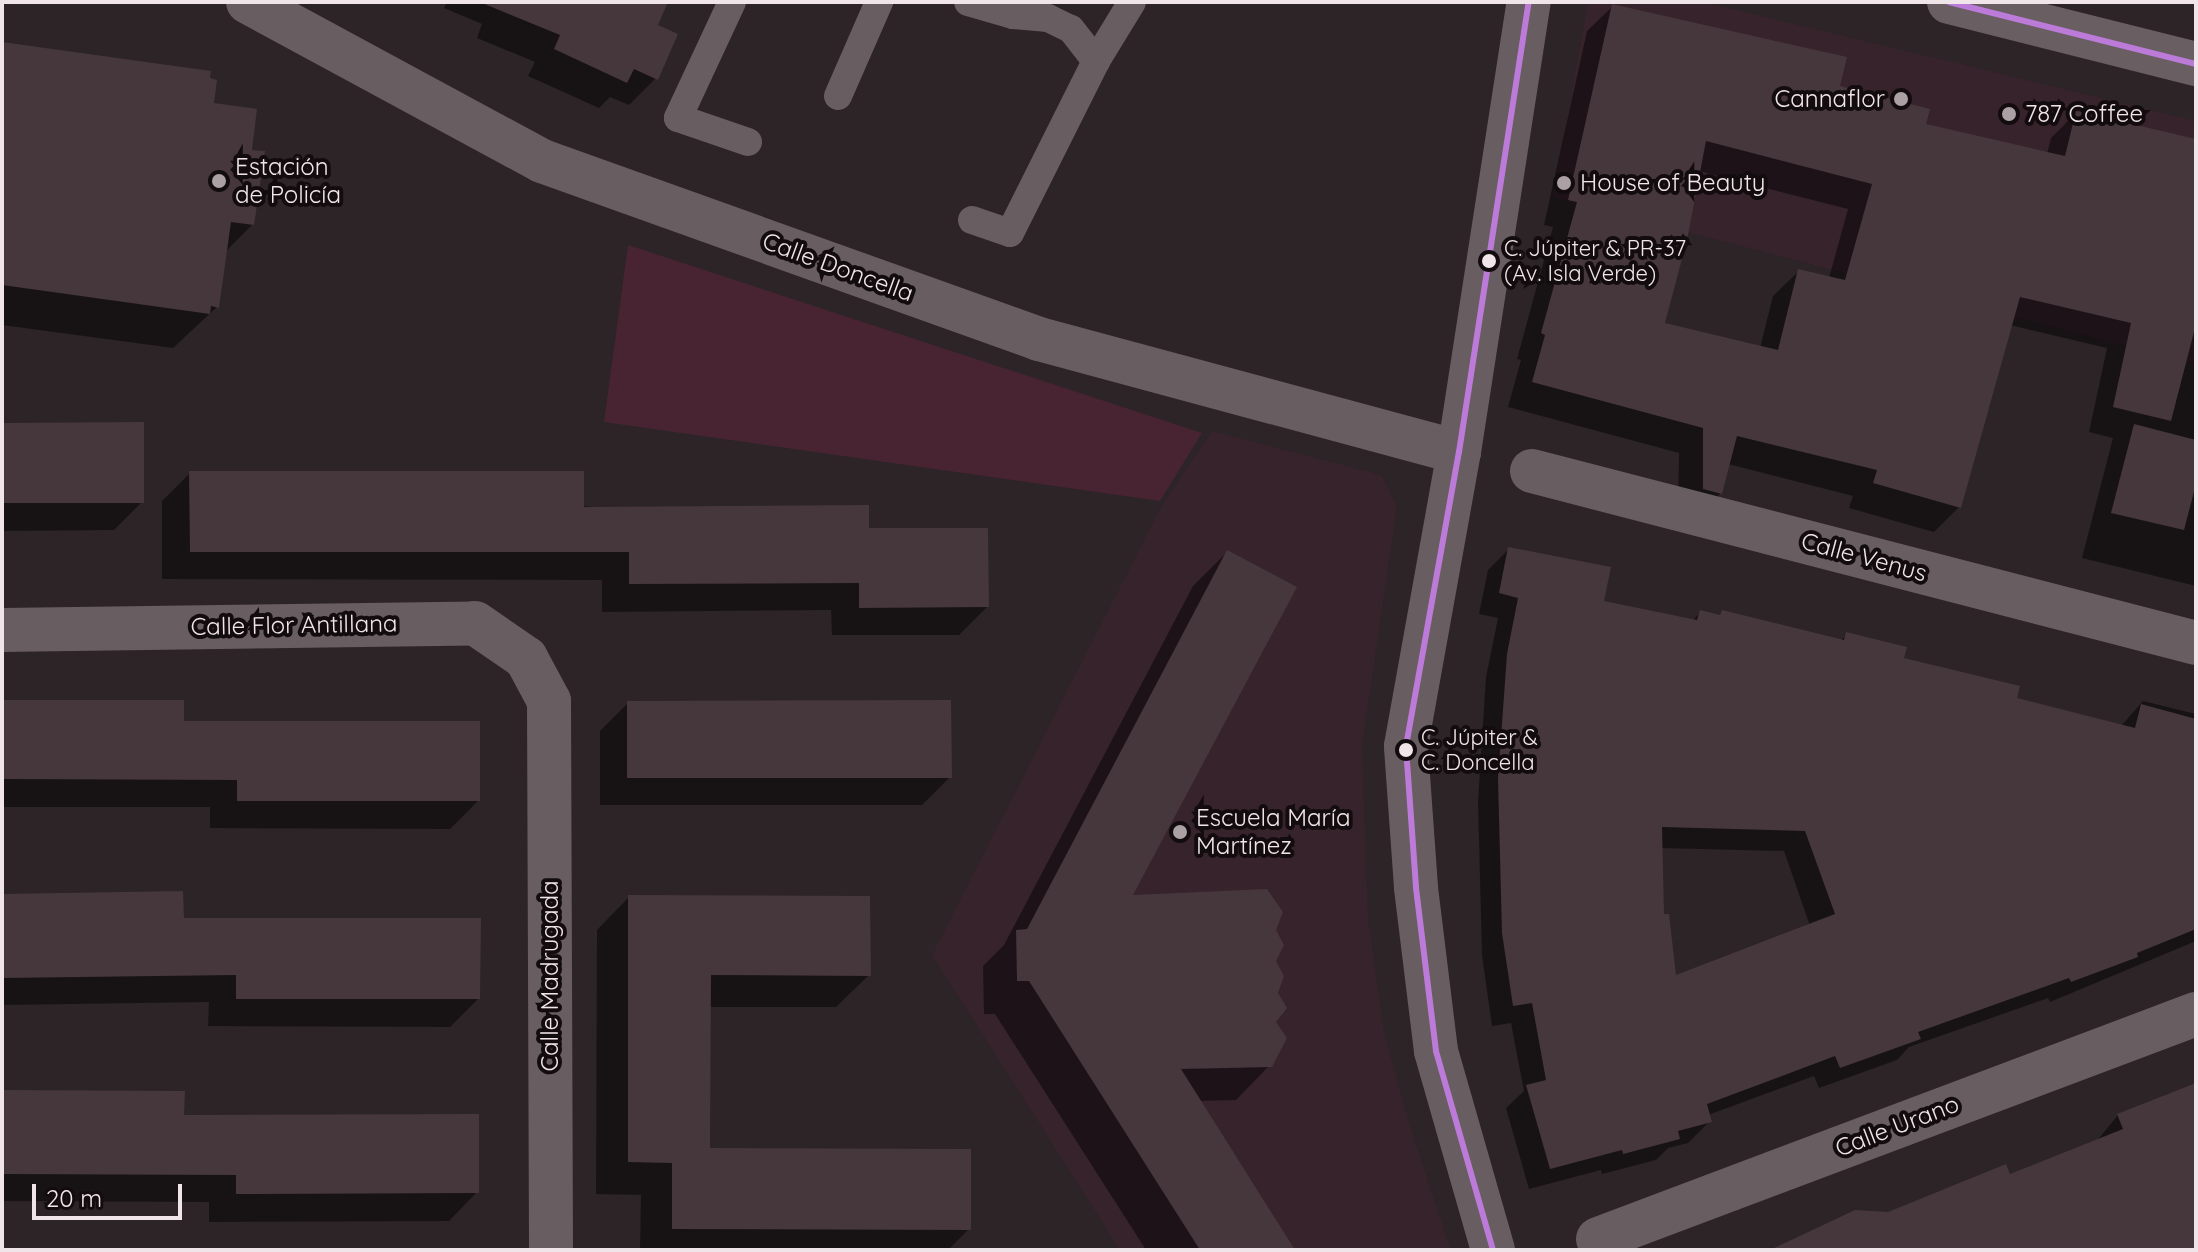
<!DOCTYPE html>
<html>
<head>
<meta charset="utf-8">
<style>
  body { margin:0 }
  #map { position:relative; width:2198px; height:1252px; overflow:hidden; background:#2c2426; font-family:Quicksand,sans-serif }
  div>[style] { position:absolute }
  .built>* { inset:0; background:#37232b }
  .green>* { inset:0; background:#482432 }
  .shadow>* { inset:0; background:#0007 }
  .building>* { inset:0; background:#46373d }
  .lane>* { height:28px; margin:-14px; padding:0 14px; transform-origin:14px; border-radius:14px; background:#685d61 }
  .street>* { height:44px; margin:-22px; padding:0 22px; transform-origin:22px; border-radius:22px; background:#685d61 }
  .primary>* { height:44px; margin:-22px; padding:0 22px; transform-origin:22px; border-radius:22px; background:#695e62 }
  .bus-1>* { height:6px; margin:-3px; padding:0 3px; transform-origin:3px; border-radius:3px; background:#bd7bd9 }
  .dots>* { width:22px; height:22px; translate:-50% -50%; box-sizing:border-box; border:4px solid #130c0e; border-radius:50% }
  span { translate:-50% -50%; white-space:nowrap; text-align:center; line-height:1.15; -webkit-text-stroke:8px #130c0e; paint-order:stroke }
  .bus-label { font-size:22px; color:#f0e5e8 }
  .left { translate:0 -50%; text-align:left }
  .poi-label { font-size:24px; color:#f0e5e8 }
  .right { translate:-100% -50%; text-align:right }
  .street-label { font-size:24px; color:#f0e5e8 }
  .frame { position:absolute; inset:0; border:4px solid #f0e5e8; pointer-events:none }
  .scale { position:absolute; left:32px; top:1184px; width:150px; height:36px; box-sizing:border-box; border:4px solid #f0e5e8; border-top:0; padding-left:10px; font-size:24px; line-height:28px; white-space:nowrap; color:#f0e5e8; -webkit-text-stroke:6px #130c0e; paint-order:stroke }
</style>
</head>
<body>
<div id="map">
  <div class="built">
    <i style="clip-path:polygon(1588px 2px,1704px 2px,2196px 121px,2196px 364px,1553px 197px)"></i>
    <i style="clip-path:polygon(1212px 431px,1381px 475px,1397px 506px,1362px 746px,1368px 918px,1384px 1033px,1408px 1120px,1451px 1250px,1120px 1250px,932px 955px,1162px 505px)"></i>
  </div>
  <div class="green">
    <i style="clip-path:polygon(628px 245px,1202px 433px,1160px 501px,604px 422px)"></i>
  </div>
  <div class="shadow">
    <i style="clip-path:polygon(447px 2px,657px 2px,665px 5px,655px 26px,656px 78px,629px 105px,610px 97px,599px 108px,528px 76px,535px 62px,477px 38px,482px 24px,444px 8px)"></i>
    <i style="clip-path:polygon(evenodd,1613px 6px,1838px 88px,1924px 125px,2047px 154px,2051px 138px,2076px 113px,2196px 181px,2196px 586px,2082px 558px,2113px 438px,2089px 432px,2107px 348px,2010px 325px,1959px 507px,1934px 532px,1849px 508px,1853px 496px,1728px 464px,1721px 493px,1695px 519px,1678px 514px,1679px 453px,1508px 407px,1521px 360px,1517px 359px,1553px 227px,1544px 225px,1587px 31px,1613px 6px,1699px 171px,1848px 209px,1829px 278px,1799px 271px,1773px 296px,1760px 348px,1663px 325px,1699px 171px)"></i>
    <i style="clip-path:polygon(2px 49px,212px 104px,250px 152px,253px 224px,225px 252px,217px 307px,173px 348px,2px 325px)"></i>
    <i style="clip-path:polygon(2px 425px,142px 502px,114px 530px,2px 531px)"></i>
    <i style="clip-path:polygon(190px 473px,867px 530px,987px 607px,959px 635px,832px 635px,831px 610px,602px 612px,602px 580px,162px 579px,162px 501px)"></i>
    <i style="clip-path:polygon(evenodd,1509px 549px,1601px 603px,1692px 621px,1700px 613px,1718px 617px,1722px 612px,1840px 641px,1847px 635px,1902px 659px,2014px 699px,2121px 726px,2143px 701px,2196px 714px,2196px 941px,2050px 1002px,2048px 998px,1909px 1047px,1897px 1060px,1819px 1088px,1814px 1076px,1708px 1115px,1709px 1122px,1688px 1143px,1668px 1148px,1656px 1160px,1602px 1174px,1601px 1170px,1529px 1189px,1506px 1108px,1524px 1091px,1511px 1023px,1492px 1026px,1482px 955px,1478px 801px,1486px 677px,1498px 618px,1479px 614px,1488px 570px,1509px 549px,1661px 848px,1784px 851px,1810px 926px,1674px 977px,1662px 917px,1661px 848px)"></i>
    <i style="clip-path:polygon(1227px 552px,1130px 897px,1273px 930px,1276px 993px,1270px 1065px,1236px 1100px,1198px 1101px,1284px 1250px,1146px 1250px,995px 1014px,984px 1014px,983px 966px,1004px 945px,1193px 586px)"></i>
    <i style="clip-path:polygon(2px 702px,182px 723px,478px 801px,450px 829px,210px 828px,210px 807px,2px 807px)"></i>
    <i style="clip-path:polygon(628px 703px,950px 777px,922px 805px,600px 805px,600px 731px)"></i>
    <i style="clip-path:polygon(2px 896px,182px 920px,478px 999px,450px 1027px,208px 1026px,209px 1002px,2px 1005px)"></i>
    <i style="clip-path:polygon(629px 897px,869px 975px,836px 1007px,709px 1007px,708px 1150px,969px 1229px,948px 1250px,640px 1250px,641px 1195px,596px 1194px,597px 930px)"></i>
    <i style="clip-path:polygon(2196px 1085px,2196px 1250px,1791px 1250px,1889px 1214px,2009px 1177px,2095px 1143px,2118px 1115px)"></i>
    <i style="clip-path:polygon(2px 1092px,477px 1192px,449px 1221px,209px 1222px,209px 1202px,2px 1201px)"></i>
  </div>
  <div class="building">
    <i style="clip-path:polygon(668px 2px,658px 25px,678px 34px,658px 80px,634px 69px,627px 83px,554px 49px,560px 35px,482px 3px)"></i>
    <i style="clip-path:polygon(evenodd,1612px 4px,1847px 57px,1840px 86px,1930px 109px,1926px 124px,2065px 156px,2076px 111px,2196px 139px,2196px 324px,2171px 421px,2113px 407px,2131px 323px,2020px 297px,1961px 508px,1873px 483px,1877px 470px,1737px 436px,1722px 494px,1703px 489px,1703px 428px,1532px 382px,1545px 335px,1541px 333px,1577px 202px,1568px 200px,1612px 4px,1706px 141px,1872px 184px,1845px 280px,1798px 269px,1778px 350px,1665px 323px,1687px 240px,1706px 141px)"></i>
    <i style="clip-path:polygon(2px 42px,211px 71px,210px 78px,217px 80px,214px 103px,257px 109px,252px 150px,265px 151px,254px 225px,231px 222px,219px 308px,211px 306px,210px 314px,2px 285px)"></i>
    <i style="clip-path:polygon(144px 422px,144px 503px,2px 503px,2px 423px)"></i>
    <i style="clip-path:polygon(2134px 424px,2196px 440px,2196px 484px,2184px 530px,2111px 513px)"></i>
    <i style="clip-path:polygon(189px 471px,584px 471px,584px 507px,869px 505px,869px 528px,988px 528px,989px 607px,859px 608px,859px 583px,629px 584px,629px 552px,190px 552px)"></i>
    <i style="clip-path:polygon(evenodd,1508px 547px,1611px 567px,1604px 601px,1697px 620px,1700px 610px,1720px 615px,1722px 610px,1844px 640px,1846px 632px,1907px 647px,1904px 658px,2020px 686px,2017px 698px,2135px 728px,2141px 704px,2196px 719px,2196px 929px,2137px 953px,2138px 957px,2071px 982px,2069px 978px,1918px 1032px,1921px 1039px,1840px 1068px,1835px 1056px,1707px 1104px,1712px 1122px,1678px 1131px,1680px 1139px,1623px 1154px,1622px 1150px,1550px 1169px,1526px 1085px,1546px 1080px,1532px 1003px,1513px 1006px,1502px 933px,1498px 779px,1507px 654px,1518px 598px,1499px 593px,1508px 547px,1662px 827px,1805px 831px,1835px 914px,1676px 975px,1669px 914px,1664px 914px,1662px 827px)"></i>
    <i style="clip-path:polygon(1227px 550px,1297px 587px,1133px 895px,1267px 889px,1283px 912px,1276px 930px,1284px 945px,1276px 961px,1284px 976px,1278px 993px,1287px 1008px,1276px 1022px,1287px 1038px,1272px 1067px,1181px 1069px,1295px 1250px,1200px 1250px,1029px 981px,1017px 981px,1016px 930px,1027px 929px)"></i>
    <i style="clip-path:polygon(2px 700px,184px 700px,184px 721px,480px 721px,480px 801px,237px 801px,237px 780px,2px 779px)"></i>
    <i style="clip-path:polygon(951px 700px,952px 778px,627px 778px,627px 701px)"></i>
    <i style="clip-path:polygon(183px 891px,184px 918px,481px 918px,480px 999px,236px 999px,236px 975px,2px 978px,2px 894px)"></i>
    <i style="clip-path:polygon(628px 895px,870px 896px,871px 976px,711px 975px,710px 1148px,971px 1149px,971px 1230px,672px 1229px,672px 1163px,628px 1162px)"></i>
    <i style="clip-path:polygon(2196px 1083px,2196px 1250px,1770px 1250px,1855px 1210px,1888px 1212px,2006px 1164px,2010px 1174px,2123px 1129px,2117px 1114px)"></i>
    <i style="clip-path:polygon(2px 1090px,185px 1091px,184px 1115px,479px 1114px,479px 1193px,236px 1194px,236px 1175px,2px 1174px)"></i>
  </div>
  <div class="lane">
    <i style="left:732px;top:2px;width:128px;rotate:115deg"></i>
    <i style="left:678px;top:118px;width:74px;rotate:18.9deg"></i>
    <i style="left:968px;top:2px;width:47px;rotate:16.1deg"></i>
    <i style="left:1013px;top:15px;width:15px;rotate:-62deg"></i>
    <i style="left:1013px;top:15px;width:35px;rotate:5deg"></i>
    <i style="left:1048px;top:18px;width:25px;rotate:26deg"></i>
    <i style="left:1071px;top:29px;width:41px;rotate:52deg"></i>
    <i style="left:838px;top:96px;width:103px;rotate:-66.4deg"></i>
    <i style="left:972px;top:220px;width:40px;rotate:18.9deg"></i>
    <i style="left:1010px;top:233px;width:192px;rotate:-63.4deg"></i>
    <i style="left:1096px;top:61px;width:69px;rotate:-58.6deg"></i>
  </div>
  <div class="street">
    <i style="left:248px;top:2px;width:334px;rotate:28.4deg"></i>
    <i style="left:542px;top:161px;width:528px;rotate:19.7deg"></i>
    <i style="left:1039px;top:339px;width:435px;rotate:15.1deg"></i>
    <i style="left:1532px;top:471px;width:686px;rotate:14.52deg"></i>
    <i style="left:2px;top:630px;width:473px;rotate:-0.8deg"></i>
    <i style="left:475px;top:623px;width:62px;rotate:34.5deg"></i>
    <i style="left:526px;top:658px;width:49px;rotate:61.9deg"></i>
    <i style="left:549px;top:701px;width:549px;rotate:89.79deg"></i>
    <i style="left:1598px;top:1239px;width:639px;rotate:-20.62deg"></i>
    <i style="left:1493px;top:1250px;width:207px;rotate:-106deg"></i>
    <i style="left:1436px;top:1051px;width:165px;rotate:-97deg"></i>
    <i style="left:1416px;top:887px;width:141px;rotate:-94.1deg"></i>
    <i style="left:1406px;top:746px;width:299px;rotate:-79.8deg"></i>
    <i style="left:1459px;top:452px;width:455px;rotate:-81.2deg"></i>
  </div>
  <div class="primary">
    <i style="left:1949px;top:2px;width:255px;rotate:14.1deg"></i>
  </div>
  <div class="bus-1">
    <i style="left:1949px;top:2px;width:255px;rotate:14.1deg"></i>
    <i style="left:1493px;top:1250px;width:207px;rotate:-106deg"></i>
    <i style="left:1436px;top:1051px;width:165px;rotate:-97deg"></i>
    <i style="left:1416px;top:887px;width:141px;rotate:-94.1deg"></i>
    <i style="left:1406px;top:746px;width:299px;rotate:-79.8deg"></i>
    <i style="left:1459px;top:452px;width:455px;rotate:-81.2deg"></i>
  </div>
  <div class="dots">
    <i style="left:1901px;top:99px;background:#aba1a4"></i>
    <i style="left:2009px;top:114px;background:#aba1a4"></i>
    <i style="left:219px;top:181px;background:#aba1a4"></i>
    <i style="left:1564px;top:183px;background:#aba1a4"></i>
    <i style="left:1489px;top:261px;background:#f0e5e8"></i>
    <i style="left:1406px;top:750px;background:#f0e5e8"></i>
    <i style="left:1180px;top:832px;background:#aba1a4"></i>
  </div>
  <div class="bus-label">
    <span class="left" style="left:1504px;top:261px">C. Júpiter &amp; PR-37<br>(Av. Isla Verde)</span>
    <span class="left" style="left:1421px;top:750px">C. Júpiter &amp;<br>C. Doncella</span>
  </div>
  <div class="poi-label">
    <span class="right" style="left:1885px;top:99px">Cannaflor</span>
    <span class="left" style="left:2025px;top:114px">787 Coffee</span>
    <span class="left" style="left:235px;top:181px">Estación<br>de Policía</span>
    <span class="left" style="left:1580px;top:183px">House of Beauty</span>
    <span class="left" style="left:1196px;top:832px">Escuela María<br>Martínez</span>
  </div>
  <div class="street-label">
    <span style="left:838px;top:267px;rotate:20deg">Calle Doncella</span>
    <span style="left:1864px;top:557px;rotate:15deg">Calle Venus</span>
    <span style="left:294px;top:625px;rotate:-1deg">Calle Flor Antillana</span>
    <span style="left:550px;top:976px;rotate:-90deg">Calle Madrugada</span>
    <span style="left:1897px;top:1126px;rotate:-21deg">Calle Urano</span>
  </div>
  <div class="frame"></div>
  <div class="scale">20 m</div>
</div>
</body>
</html>
